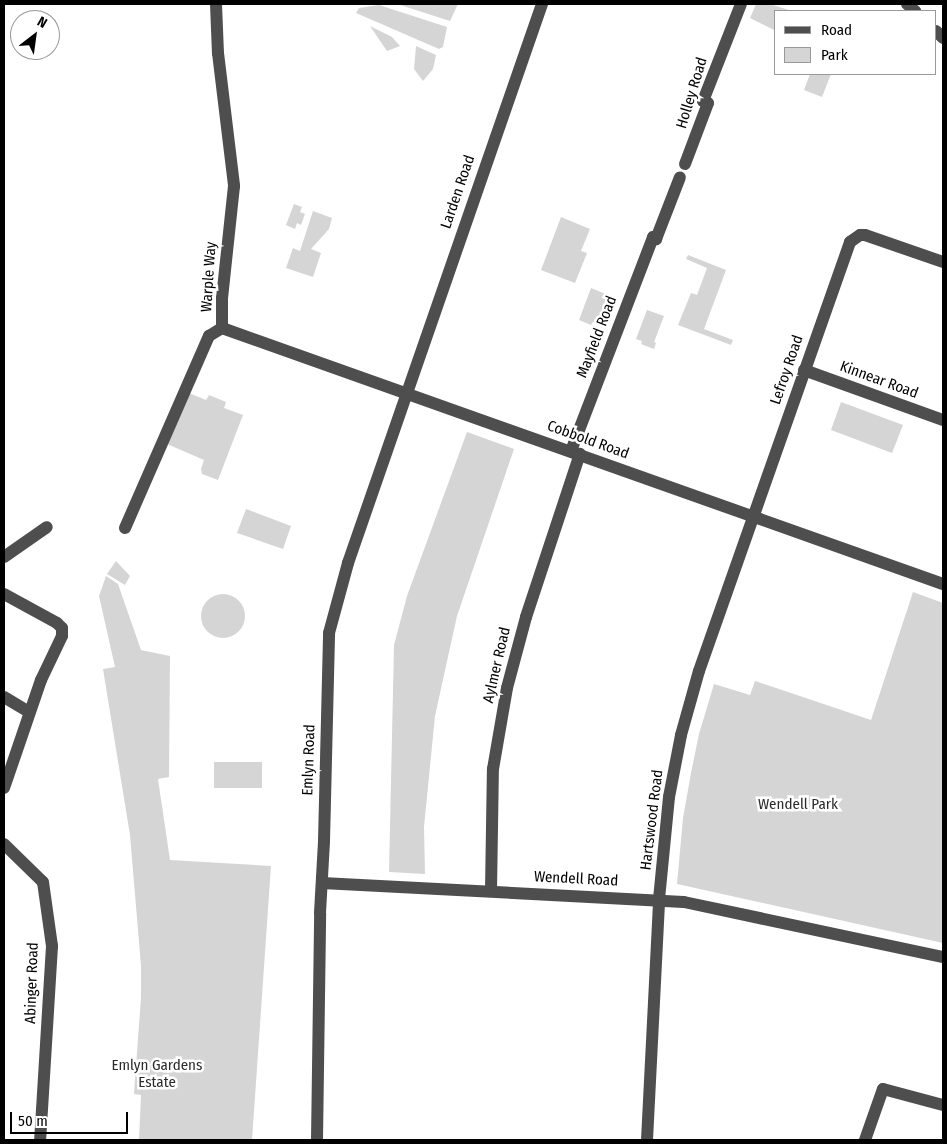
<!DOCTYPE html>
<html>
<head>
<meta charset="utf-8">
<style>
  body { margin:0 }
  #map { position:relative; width:947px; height:1144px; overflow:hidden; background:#fff; font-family:"Fira Sans Condensed",sans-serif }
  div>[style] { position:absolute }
  .green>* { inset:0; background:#d5d5d5 }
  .round { border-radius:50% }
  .minor>* { height:12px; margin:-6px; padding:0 6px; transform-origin:6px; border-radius:6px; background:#4e4e4e }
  span { translate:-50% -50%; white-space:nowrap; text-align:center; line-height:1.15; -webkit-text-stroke:5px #fff; paint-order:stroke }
  .street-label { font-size:15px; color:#000 }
  .park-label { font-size:15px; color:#2c2c2c }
  .frame { position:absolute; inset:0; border:5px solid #000; pointer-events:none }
  .legend { position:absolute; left:774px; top:10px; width:162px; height:65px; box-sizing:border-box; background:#fff; border:1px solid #999; margin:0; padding:6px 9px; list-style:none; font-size:15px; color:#000 }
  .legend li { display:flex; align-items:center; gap:10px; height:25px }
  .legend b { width:25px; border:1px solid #999 }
  .north { position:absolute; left:10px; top:10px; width:50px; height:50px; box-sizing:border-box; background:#fff; border:1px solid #999; border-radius:50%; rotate:30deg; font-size:14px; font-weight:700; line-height:20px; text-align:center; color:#000 }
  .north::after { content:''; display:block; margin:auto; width:18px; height:22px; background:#000; clip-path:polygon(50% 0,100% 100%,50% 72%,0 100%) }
  .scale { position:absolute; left:10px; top:1112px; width:118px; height:22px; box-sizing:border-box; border:2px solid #000; border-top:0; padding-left:6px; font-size:15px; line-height:18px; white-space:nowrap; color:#000; -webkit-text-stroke:4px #fff; paint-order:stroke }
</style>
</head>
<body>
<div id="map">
  <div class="green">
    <i style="clip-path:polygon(397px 4px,458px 4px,450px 21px)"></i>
    <i style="clip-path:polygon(756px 4px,770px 4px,792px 11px,776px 11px,776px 31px,750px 18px)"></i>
    <i style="clip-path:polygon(379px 5px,447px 27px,443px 47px,439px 49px,356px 13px,359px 8px)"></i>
    <i style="clip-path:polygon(370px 26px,392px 37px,400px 46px,387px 51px)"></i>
    <i style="clip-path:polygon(416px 46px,436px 55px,433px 69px,423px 81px,414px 69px)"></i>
    <i style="clip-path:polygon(810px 74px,831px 74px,822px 97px,804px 90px)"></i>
    <i style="clip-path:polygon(294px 204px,302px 207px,300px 212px,305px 214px,301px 225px,297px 223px,295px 229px,286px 225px)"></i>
    <i style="clip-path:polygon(313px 211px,332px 218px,329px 229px,311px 249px,321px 253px,313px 277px,286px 268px,293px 248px,300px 251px)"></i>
    <i style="clip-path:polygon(561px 217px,590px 229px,581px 251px,587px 253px,575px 283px,541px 270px)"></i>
    <i style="clip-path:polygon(688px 255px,726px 270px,704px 329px,733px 340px,731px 345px,678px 325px,691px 293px,697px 295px,707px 268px,686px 259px)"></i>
    <i style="clip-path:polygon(591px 288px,608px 295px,597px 323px,593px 322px,591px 325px,579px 320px)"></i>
    <i style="clip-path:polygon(647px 310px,664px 316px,654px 342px,656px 343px,654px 349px,641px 344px,642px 341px,636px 339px)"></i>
    <i style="clip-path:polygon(189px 393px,206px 400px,209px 395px,226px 402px,224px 408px,243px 415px,218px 480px,202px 474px,201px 469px,204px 460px,167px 444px)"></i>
    <i style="clip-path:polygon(841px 402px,903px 425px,892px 453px,831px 430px)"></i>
    <i style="clip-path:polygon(467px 432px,514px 449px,457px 616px,435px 716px,424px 827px,425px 874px,389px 872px,394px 645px,407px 596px)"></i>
    <i style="clip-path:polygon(246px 509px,291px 526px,283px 549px,237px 533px)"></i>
    <i style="clip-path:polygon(116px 561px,130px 576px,125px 585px,107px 574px)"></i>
    <i style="clip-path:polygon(106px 576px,118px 584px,141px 650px,170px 656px,169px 777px,158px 779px,170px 860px,271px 866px,252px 1140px,139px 1140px,141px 1095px,134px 1094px,141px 997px,141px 966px,130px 835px,103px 669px,115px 667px,99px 596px)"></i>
    <i style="clip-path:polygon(913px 592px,943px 603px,943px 943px,677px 884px,683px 818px,691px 773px,699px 734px,714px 684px,750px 695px,755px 681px,871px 720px)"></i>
    <i class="round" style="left:201px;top:594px;width:44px;height:44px"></i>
    <i style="clip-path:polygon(262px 762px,262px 788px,214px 788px,214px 762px)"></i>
  </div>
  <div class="minor">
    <i style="left:216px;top:4px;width:49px;rotate:87.7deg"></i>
    <i style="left:218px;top:53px;width:134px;rotate:83.1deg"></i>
    <i style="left:234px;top:186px;width:113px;rotate:96.1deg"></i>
    <i style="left:222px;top:298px;width:30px;rotate:90deg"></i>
    <i style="left:907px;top:4px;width:11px;rotate:41deg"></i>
    <i style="left:936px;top:31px;width:10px;rotate:45deg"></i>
    <i style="left:685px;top:164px;width:65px;rotate:-69.3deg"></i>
    <i style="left:708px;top:103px;width:5px;rotate:-158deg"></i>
    <i style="left:703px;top:101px;width:104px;rotate:-68.6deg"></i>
    <i style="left:222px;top:328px;width:765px;rotate:19.55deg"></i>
    <i style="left:804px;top:370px;width:148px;rotate:19.8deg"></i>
    <i style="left:571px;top:451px;width:229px;rotate:-69deg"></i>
    <i style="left:653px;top:237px;width:4px;rotate:34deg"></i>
    <i style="left:656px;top:239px;width:66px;rotate:-68.8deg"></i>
    <i style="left:125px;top:528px;width:210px;rotate:-66.4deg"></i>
    <i style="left:209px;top:336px;width:15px;rotate:-32deg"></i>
    <i style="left:4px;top:557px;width:52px;rotate:-34.9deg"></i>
    <i style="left:4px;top:594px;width:60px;rotate:28.7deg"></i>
    <i style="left:57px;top:623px;width:7px;rotate:45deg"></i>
    <i style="left:62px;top:628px;width:8px;rotate:90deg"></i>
    <i style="left:62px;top:636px;width:49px;rotate:115.5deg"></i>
    <i style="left:41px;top:680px;width:114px;rotate:108.9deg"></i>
    <i style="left:4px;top:697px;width:29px;rotate:31deg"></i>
    <i style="left:4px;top:844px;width:54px;rotate:44.3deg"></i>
    <i style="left:43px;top:882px;width:65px;rotate:82deg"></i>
    <i style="left:52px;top:946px;width:194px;rotate:93.5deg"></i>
    <i style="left:322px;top:883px;width:362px;rotate:3deg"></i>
    <i style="left:684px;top:902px;width:265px;rotate:12deg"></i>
    <i style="left:491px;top:891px;width:122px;rotate:-89.1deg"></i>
    <i style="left:493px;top:769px;width:82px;rotate:-80.2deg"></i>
    <i style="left:507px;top:688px;width:73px;rotate:-75deg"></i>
    <i style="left:526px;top:617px;width:172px;rotate:-71.7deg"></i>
    <i style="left:317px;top:1140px;width:227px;rotate:-89.2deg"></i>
    <i style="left:320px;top:913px;width:72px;rotate:-86.8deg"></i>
    <i style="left:324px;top:841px;width:208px;rotate:-88.6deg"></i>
    <i style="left:329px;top:633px;width:73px;rotate:-74.8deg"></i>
    <i style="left:348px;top:563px;width:592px;rotate:-70.86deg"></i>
    <i style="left:647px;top:1140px;width:241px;rotate:-87.1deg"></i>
    <i style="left:659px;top:899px;width:102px;rotate:-84.4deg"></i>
    <i style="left:669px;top:797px;width:63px;rotate:-79deg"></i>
    <i style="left:681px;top:735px;width:66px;rotate:-74.3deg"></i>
    <i style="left:699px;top:671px;width:455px;rotate:-70.6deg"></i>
    <i style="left:850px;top:242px;width:12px;rotate:-35deg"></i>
    <i style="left:860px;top:235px;width:5px"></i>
    <i style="left:865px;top:235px;width:83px;rotate:19.1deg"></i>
    <i style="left:865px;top:1140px;width:54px;rotate:-70.6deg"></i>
    <i style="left:883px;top:1089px;width:62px;rotate:14.9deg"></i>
  </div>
  <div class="street-label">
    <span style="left:692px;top:93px;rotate:-73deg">Holley Road</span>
    <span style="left:458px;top:192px;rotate:-71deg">Larden Road</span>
    <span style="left:209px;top:277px;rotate:-86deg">Warple Way</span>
    <span style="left:597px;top:337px;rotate:-69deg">Mayfield Road</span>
    <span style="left:787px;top:370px;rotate:-71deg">Lefroy Road</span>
    <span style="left:879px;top:380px;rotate:20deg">Kinnear Road</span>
    <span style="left:588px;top:440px;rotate:20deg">Cobbold Road</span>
    <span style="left:497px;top:665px;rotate:-77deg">Aylmer Road</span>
    <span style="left:309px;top:760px;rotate:-88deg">Emlyn Road</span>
    <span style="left:652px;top:820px;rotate:-83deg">Hartswood Road</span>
    <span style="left:576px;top:879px;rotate:3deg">Wendell Road</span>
    <span style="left:32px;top:983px;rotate:-88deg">Abinger Road</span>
  </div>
  <div class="park-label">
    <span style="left:798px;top:805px">Wendell Park</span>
    <span style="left:157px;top:1074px">Emlyn Gardens<br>Estate</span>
  </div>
  <div class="frame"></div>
  <ul class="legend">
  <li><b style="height:6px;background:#4e4e4e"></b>Road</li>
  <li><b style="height:14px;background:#d5d5d5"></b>Park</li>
  </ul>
  <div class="north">N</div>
  <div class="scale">50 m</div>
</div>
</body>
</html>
